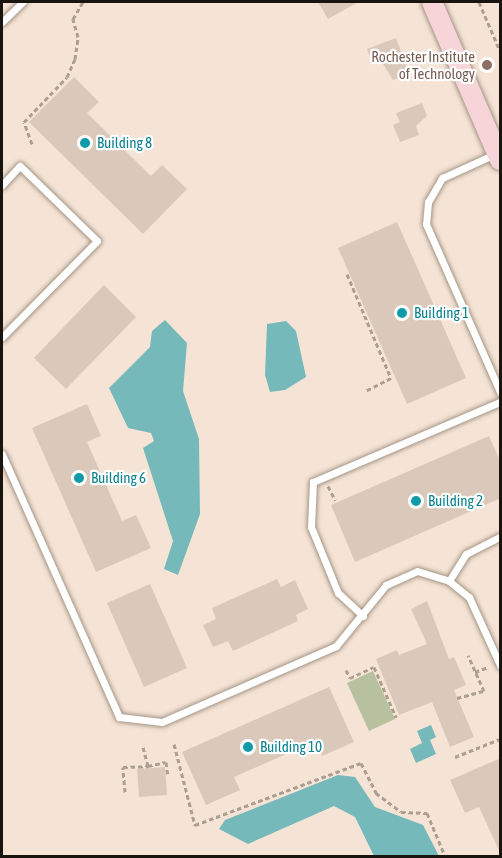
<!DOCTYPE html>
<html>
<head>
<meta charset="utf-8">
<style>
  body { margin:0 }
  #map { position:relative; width:502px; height:858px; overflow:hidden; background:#f5e4d5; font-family:"Asap Condensed",sans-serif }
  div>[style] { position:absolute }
  .green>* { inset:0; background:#b7c09f }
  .water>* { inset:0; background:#75b9ba }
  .building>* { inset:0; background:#dac9ba }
  .path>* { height:3px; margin-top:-1.5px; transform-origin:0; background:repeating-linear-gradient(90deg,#ab9e92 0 4.5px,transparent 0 7.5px) }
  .roads { filter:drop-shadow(0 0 2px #a59587) drop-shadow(0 0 2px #a59587) }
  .lane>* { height:7px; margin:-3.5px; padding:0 3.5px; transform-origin:3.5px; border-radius:3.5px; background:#fff }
  .secondary>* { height:20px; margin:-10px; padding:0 10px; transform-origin:10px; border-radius:10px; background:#f6d4d8 }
  .dots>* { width:16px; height:16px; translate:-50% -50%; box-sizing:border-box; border:3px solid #fff; border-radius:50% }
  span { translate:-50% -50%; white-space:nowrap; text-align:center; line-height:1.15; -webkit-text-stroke:4.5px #fff; paint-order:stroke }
  .education-label { font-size:15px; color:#785e54 }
  .right { translate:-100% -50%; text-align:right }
  .culture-label { font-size:15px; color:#0d838f }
  .left { translate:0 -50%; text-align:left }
  .frame { position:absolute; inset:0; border:3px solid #1a140f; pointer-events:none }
</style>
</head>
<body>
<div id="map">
  <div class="green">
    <i style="clip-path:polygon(373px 671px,395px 719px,369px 731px,347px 683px)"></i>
  </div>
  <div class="water">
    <i style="clip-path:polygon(165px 320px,187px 343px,183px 391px,199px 439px,200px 514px,178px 575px,164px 569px,173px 541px,143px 448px,154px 441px,151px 433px,128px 428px,109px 388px,150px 347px,152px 331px)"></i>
    <i style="clip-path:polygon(286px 321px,296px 331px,306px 377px,285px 390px,270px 392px,265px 375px,267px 324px)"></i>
    <i style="clip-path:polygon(431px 725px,436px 737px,430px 740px,436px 754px,416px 763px,410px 749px,422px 743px,417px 731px)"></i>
    <i style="clip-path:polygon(338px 775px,355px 777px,375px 807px,423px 825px,439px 856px,374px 856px,355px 817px,334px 806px,248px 844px,219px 829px,225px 820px)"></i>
  </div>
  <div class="building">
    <i style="clip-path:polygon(318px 2px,358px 2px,328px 19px)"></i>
    <i style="clip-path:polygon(396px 38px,409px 74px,393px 80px,380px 59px,372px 62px,367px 49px)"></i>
    <i style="clip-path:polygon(74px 77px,99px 102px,87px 113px,151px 176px,162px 165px,187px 189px,143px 234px,29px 122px)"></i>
    <i style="clip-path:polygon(422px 103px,427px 116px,416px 126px,419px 135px,400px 142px,393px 125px,400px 122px,396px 113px)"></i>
    <i style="clip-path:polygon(397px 222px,466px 378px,407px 404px,338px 248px)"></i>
    <i style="clip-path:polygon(104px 285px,136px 317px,66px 389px,34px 358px)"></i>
    <i style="clip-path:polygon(87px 404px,101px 436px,87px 442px,122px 521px,136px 515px,151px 548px,96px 572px,32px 428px)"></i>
    <i style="clip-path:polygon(489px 436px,501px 463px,501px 498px,355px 562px,331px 505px)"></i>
    <i style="clip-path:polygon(277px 579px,281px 587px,295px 580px,308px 609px,296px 615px,298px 621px,233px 651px,228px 641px,213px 647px,203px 625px,216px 619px,212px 608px)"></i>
    <i style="clip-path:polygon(150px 584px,187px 668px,144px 687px,107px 603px)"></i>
    <i style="clip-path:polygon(427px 601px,449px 659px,454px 657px,466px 685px,454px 690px,474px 737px,450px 747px,432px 702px,399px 715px,376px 659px,397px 650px,399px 655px,427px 644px,411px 609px)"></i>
    <i style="clip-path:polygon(329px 687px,354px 742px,322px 756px,316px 741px,234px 777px,240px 790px,206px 805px,182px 752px)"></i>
    <i style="clip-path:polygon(501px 758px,501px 855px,479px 807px,465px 813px,450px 780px)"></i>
    <i style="clip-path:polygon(165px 767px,167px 795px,139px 797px,137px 769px)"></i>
  </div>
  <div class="path">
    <i style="left:479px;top:2px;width:53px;rotate:66.8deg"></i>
    <i style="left:32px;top:144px;width:23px;rotate:-110deg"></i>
    <i style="left:24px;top:122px;width:62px;rotate:-46.3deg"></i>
    <i style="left:67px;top:77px;width:20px;rotate:-66deg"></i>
    <i style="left:75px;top:59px;width:22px;rotate:-82deg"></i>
    <i style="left:78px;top:37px;width:19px;rotate:-106deg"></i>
    <i style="left:73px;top:19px;width:20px;rotate:-60deg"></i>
    <i style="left:347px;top:274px;width:113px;rotate:67.1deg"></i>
    <i style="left:391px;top:378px;width:29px;rotate:153deg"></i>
    <i style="left:328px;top:486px;width:16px;rotate:63deg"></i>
    <i style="left:346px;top:670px;width:9px;rotate:63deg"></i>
    <i style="left:350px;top:678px;width:26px;rotate:-25deg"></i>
    <i style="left:374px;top:667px;width:55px;rotate:66.3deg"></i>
    <i style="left:475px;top:672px;width:14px;rotate:-21deg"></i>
    <i style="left:457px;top:698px;width:28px;rotate:-15deg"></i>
    <i style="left:484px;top:691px;width:39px;rotate:-114deg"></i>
    <i style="left:174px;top:744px;width:84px;rotate:75.5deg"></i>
    <i style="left:195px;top:825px;width:177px;rotate:-20.5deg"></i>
    <i style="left:361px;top:763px;width:34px;rotate:63deg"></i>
    <i style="left:376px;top:793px;width:31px;rotate:37deg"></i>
    <i style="left:401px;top:812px;width:26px;rotate:2deg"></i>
    <i style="left:427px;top:813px;width:47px;rotate:67.3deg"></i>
    <i style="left:455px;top:757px;width:48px;rotate:-21.8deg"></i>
    <i style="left:148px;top:766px;width:18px;rotate:-13deg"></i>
    <i style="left:166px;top:762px;width:14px;rotate:82deg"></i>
    <i style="left:125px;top:792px;width:25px;rotate:-95deg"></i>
    <i style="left:123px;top:767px;width:25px;rotate:-2deg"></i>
    <i style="left:148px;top:766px;width:20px;rotate:-105deg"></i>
  </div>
  <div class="roads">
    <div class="lane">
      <i style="left:2px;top:22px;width:29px;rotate:-44deg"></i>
      <i style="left:495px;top:154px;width:58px;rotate:155.6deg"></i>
      <i style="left:442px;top:178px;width:28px;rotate:120deg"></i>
      <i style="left:428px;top:202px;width:22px;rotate:95deg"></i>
      <i style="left:426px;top:224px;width:184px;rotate:66.2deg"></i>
      <i style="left:2px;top:185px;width:26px;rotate:-47deg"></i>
      <i style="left:20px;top:166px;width:107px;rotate:44.2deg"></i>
      <i style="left:97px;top:241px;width:135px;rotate:134.7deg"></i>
      <i style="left:2px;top:454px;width:288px;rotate:66deg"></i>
      <i style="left:119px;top:717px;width:43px;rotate:6.6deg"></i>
      <i style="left:162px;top:722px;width:190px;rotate:-23.6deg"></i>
      <i style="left:336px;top:646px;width:79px;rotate:-50.7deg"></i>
      <i style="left:386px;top:585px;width:34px;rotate:-24deg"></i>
      <i style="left:417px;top:571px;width:34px;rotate:17deg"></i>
      <i style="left:449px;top:581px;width:26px;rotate:39deg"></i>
      <i style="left:469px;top:597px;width:75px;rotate:65.5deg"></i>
      <i style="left:449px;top:581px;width:32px;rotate:-58deg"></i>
      <i style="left:466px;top:554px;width:38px;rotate:-27deg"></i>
      <i style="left:363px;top:616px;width:34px;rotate:-137deg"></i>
      <i style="left:338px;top:593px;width:71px;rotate:-112.2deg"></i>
      <i style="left:311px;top:527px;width:45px;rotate:-87.5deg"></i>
      <i style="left:313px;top:482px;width:203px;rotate:-23.2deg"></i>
    </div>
    <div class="secondary">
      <i style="left:432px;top:2px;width:172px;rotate:66.7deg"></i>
    </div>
  </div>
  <div class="dots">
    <i style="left:487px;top:65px;background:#8d6e63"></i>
    <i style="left:85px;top:143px;background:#0f9aa8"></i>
    <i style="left:402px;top:313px;background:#0f9aa8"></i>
    <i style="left:79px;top:478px;background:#0f9aa8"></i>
    <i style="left:416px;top:501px;background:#0f9aa8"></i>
    <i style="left:248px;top:747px;background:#0f9aa8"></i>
  </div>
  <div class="education-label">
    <span class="right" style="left:475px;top:65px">Rochester Institute<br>of Technology</span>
  </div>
  <div class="culture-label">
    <span class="left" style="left:97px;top:143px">Building 8</span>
    <span class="left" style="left:414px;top:313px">Building 1</span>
    <span class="left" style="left:91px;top:478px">Building 6</span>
    <span class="left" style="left:428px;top:501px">Building 2</span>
    <span class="left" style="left:260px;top:747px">Building 10</span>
  </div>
  <div class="frame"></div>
</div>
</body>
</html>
